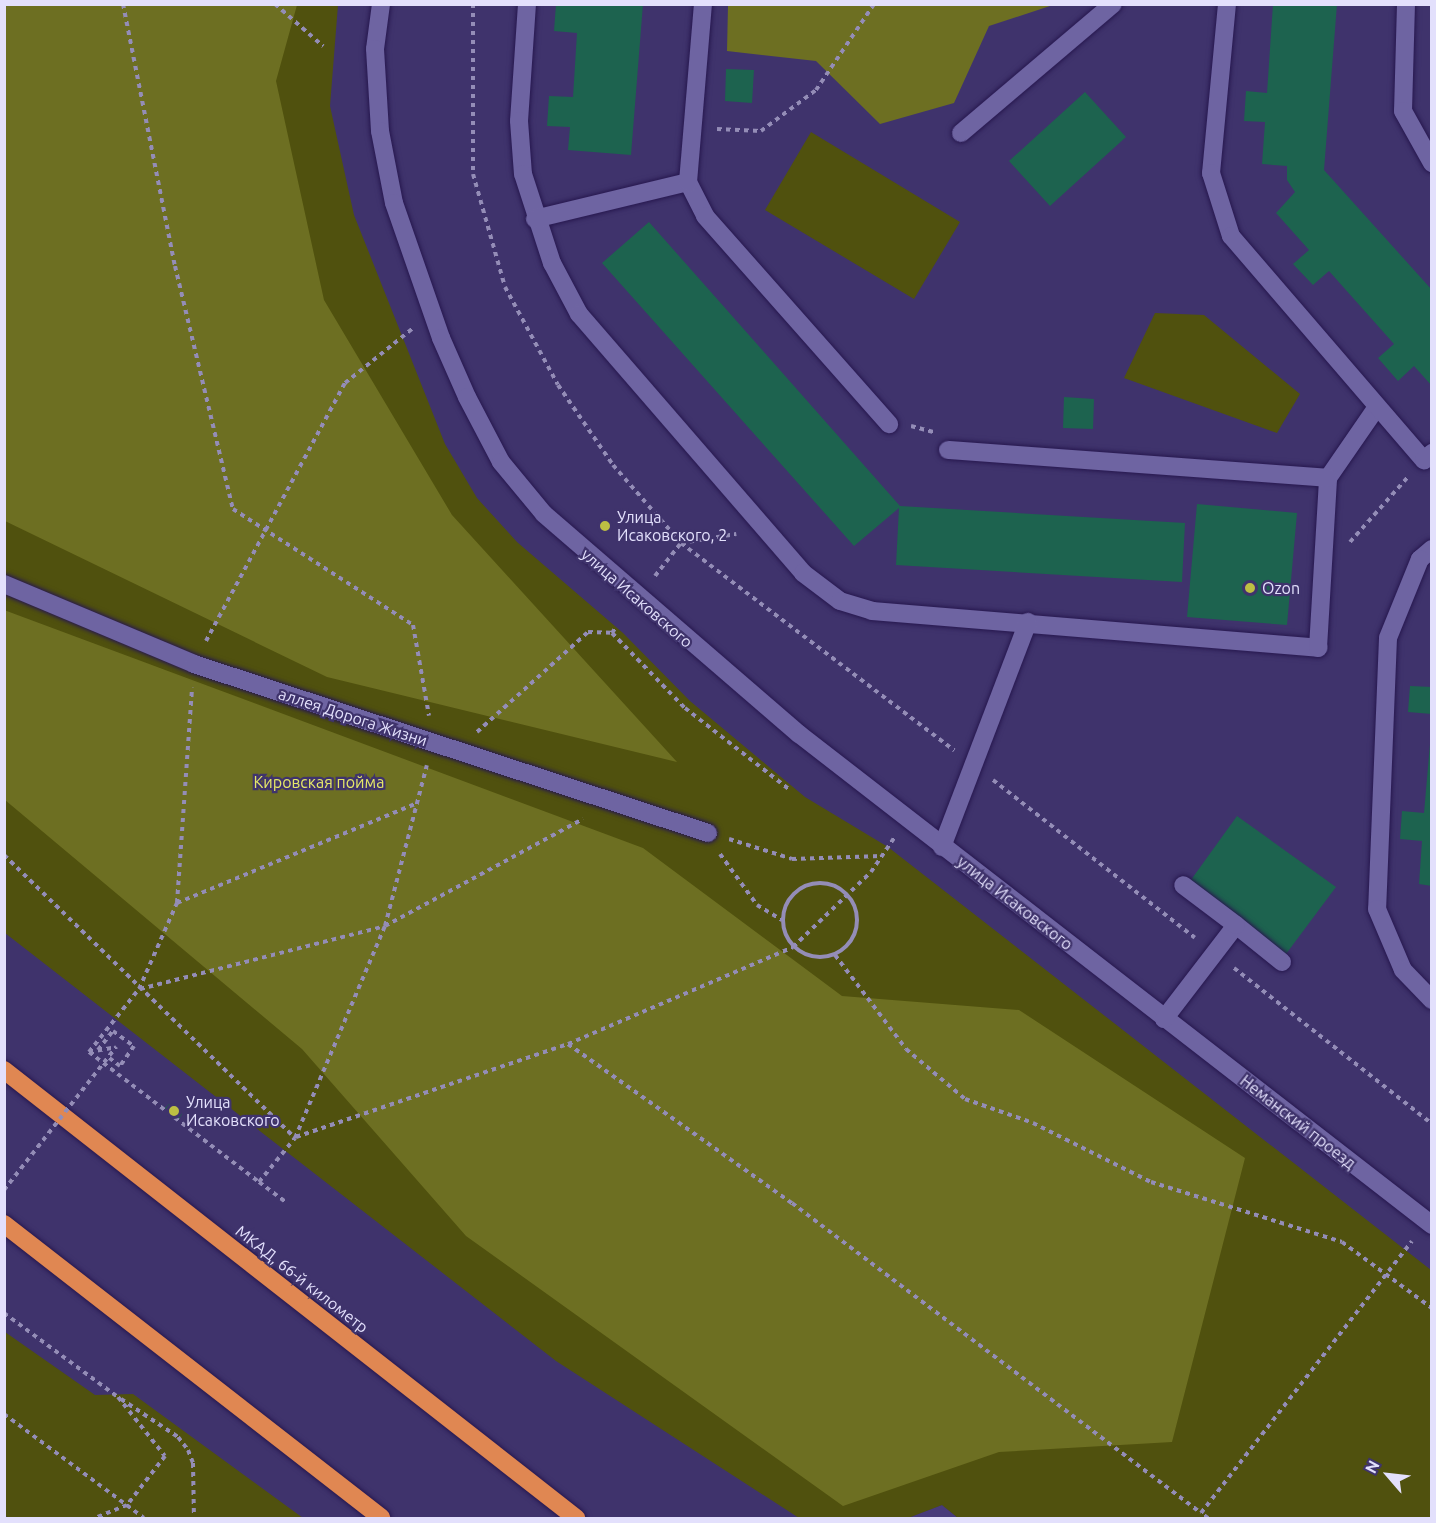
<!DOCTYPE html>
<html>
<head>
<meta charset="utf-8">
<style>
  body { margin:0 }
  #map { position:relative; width:1436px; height:1523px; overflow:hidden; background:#3f336c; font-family:Ubuntu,sans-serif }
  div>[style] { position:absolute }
  .built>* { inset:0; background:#483b7b }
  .green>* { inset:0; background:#50510e }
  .forest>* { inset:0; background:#6d6f22 }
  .building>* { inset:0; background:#1d634f }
  .path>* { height:4px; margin-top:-2px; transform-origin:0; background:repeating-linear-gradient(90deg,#948db7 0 4.5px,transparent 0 9px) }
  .path>.ring { margin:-2px; padding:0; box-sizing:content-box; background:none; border:4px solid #948db7; border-radius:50% }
  .roads { filter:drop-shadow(0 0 2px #27184f) drop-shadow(0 0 2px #27184f) }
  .minor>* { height:18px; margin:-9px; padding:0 9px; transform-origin:9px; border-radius:9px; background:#6e64a2 }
  .highway>* { height:18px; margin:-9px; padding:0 9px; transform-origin:9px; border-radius:9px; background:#e08752 }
  .path-bridge>* { height:4px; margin-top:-2px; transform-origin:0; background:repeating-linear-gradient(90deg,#948db7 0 4.5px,transparent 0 9px) }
  .dots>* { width:16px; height:16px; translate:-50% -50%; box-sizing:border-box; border:3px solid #3f336c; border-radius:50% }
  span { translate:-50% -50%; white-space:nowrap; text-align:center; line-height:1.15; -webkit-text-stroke:4.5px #3f336c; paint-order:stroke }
  .poi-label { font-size:16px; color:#e3e0fc }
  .left { translate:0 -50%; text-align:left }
  .street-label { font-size:16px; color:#e3e0fc }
  .park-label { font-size:16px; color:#e6e967 }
  .frame { position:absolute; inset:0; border:6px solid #e3e0fc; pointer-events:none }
  .north { position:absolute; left:1358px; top:1445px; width:60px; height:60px; -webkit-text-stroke:4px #3f336c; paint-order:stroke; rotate:298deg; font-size:16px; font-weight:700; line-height:24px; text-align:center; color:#e3e0fc }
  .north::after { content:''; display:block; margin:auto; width:21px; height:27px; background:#e3e0fc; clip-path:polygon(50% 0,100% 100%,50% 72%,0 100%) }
</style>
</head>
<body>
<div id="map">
  <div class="built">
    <i style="clip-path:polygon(942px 1505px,958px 1518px,908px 1518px)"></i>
  </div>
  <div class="green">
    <i style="clip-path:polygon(4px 5px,338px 5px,330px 106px,354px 215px,445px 444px,477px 498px,517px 542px,623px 633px,690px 701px,805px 797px,888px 847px,1431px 1270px,1431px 1518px,958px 1518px,942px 1505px,908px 1518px,799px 1518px,556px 1361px,5px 933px)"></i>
    <i style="clip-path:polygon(811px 132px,960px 222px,914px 299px,765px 210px)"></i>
    <i style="clip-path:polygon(1155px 313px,1204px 315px,1300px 394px,1277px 433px,1124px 378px)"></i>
    <i style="clip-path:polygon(5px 1332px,95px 1395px,133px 1394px,303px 1518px,9px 1518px,4px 1515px)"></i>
  </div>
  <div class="forest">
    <i style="clip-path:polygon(4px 5px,297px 5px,276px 81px,324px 300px,452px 515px,677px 762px,327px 677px,5px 521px)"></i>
    <i style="clip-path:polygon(728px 5px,728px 4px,1053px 5px,989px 26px,954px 103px,880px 124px,816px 61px,727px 51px)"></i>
    <i style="clip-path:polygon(4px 610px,643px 848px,842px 996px,1019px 1010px,1245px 1158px,1172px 1442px,999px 1452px,843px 1506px,466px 1236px,302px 1049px,5px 800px)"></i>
  </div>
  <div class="building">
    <i style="clip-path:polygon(556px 4px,643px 4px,631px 155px,568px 150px,570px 127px,547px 126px,549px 96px,573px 97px,577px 33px,554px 31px)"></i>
    <i style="clip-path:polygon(1273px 4px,1337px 4px,1324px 170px,1432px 290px,1432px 386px,1414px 366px,1398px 381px,1378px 358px,1394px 344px,1329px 271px,1313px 285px,1293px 264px,1309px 250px,1276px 213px,1295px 192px,1287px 180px,1287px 166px,1262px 164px,1265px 122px,1244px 121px,1246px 91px,1267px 93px)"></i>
    <i style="clip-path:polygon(726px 69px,754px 70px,752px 103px,725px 101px)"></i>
    <i style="clip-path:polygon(1085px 92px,1126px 137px,1050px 206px,1009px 161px)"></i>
    <i style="clip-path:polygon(649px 222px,900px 506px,1185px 523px,1182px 582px,896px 565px,899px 508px,854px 546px,602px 263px)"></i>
    <i style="clip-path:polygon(1064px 397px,1094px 399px,1093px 429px,1063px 428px)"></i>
    <i style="clip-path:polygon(1197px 504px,1297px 513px,1287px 625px,1187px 617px)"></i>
    <i style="clip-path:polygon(1410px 686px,1432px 687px,1432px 714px,1408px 712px)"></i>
    <i style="clip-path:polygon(1432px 721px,1432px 886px,1419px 884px,1422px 841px,1400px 839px,1402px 811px,1424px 813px)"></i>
    <i style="clip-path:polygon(1237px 816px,1336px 887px,1286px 954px,1188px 884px)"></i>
    <i style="clip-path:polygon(169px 1104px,182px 1114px,179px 1119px,165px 1108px)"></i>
  </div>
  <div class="path">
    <i style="left:123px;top:4px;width:267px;rotate:78.8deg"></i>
    <i style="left:175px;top:266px;width:250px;rotate:76.6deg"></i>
    <i style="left:233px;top:509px;width:214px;rotate:32.8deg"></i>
    <i style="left:413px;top:625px;width:92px;rotate:80deg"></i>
    <i style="left:275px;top:4px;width:64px;rotate:41.2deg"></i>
    <i style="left:473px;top:4px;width:170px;rotate:90deg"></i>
    <i style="left:473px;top:174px;width:117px;rotate:74.2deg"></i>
    <i style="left:505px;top:287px;width:111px;rotate:61.6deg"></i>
    <i style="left:558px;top:385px;width:97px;rotate:55.5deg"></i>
    <i style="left:613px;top:465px;width:103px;rotate:48.9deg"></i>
    <i style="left:681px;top:543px;width:343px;rotate:37.2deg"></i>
    <i style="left:717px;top:129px;width:44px;rotate:2.6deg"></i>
    <i style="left:761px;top:131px;width:69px;rotate:-36.7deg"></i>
    <i style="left:816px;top:90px;width:104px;rotate:-56deg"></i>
    <i style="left:911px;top:426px;width:24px;rotate:15deg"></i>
    <i style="left:1350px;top:542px;width:86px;rotate:-48.3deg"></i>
    <i style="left:655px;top:576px;width:42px;rotate:-51.8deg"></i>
    <i style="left:681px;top:543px;width:56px;rotate:-9.3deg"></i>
    <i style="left:612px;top:633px;width:7px;rotate:-56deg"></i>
    <i style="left:206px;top:641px;width:293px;rotate:-61.7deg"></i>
    <i style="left:345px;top:383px;width:86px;rotate:-38.9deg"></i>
    <i style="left:477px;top:732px;width:149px;rotate:-42deg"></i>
    <i style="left:588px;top:632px;width:24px;rotate:2deg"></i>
    <i style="left:612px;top:633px;width:105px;rotate:45.8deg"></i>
    <i style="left:685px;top:708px;width:133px;rotate:38deg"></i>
    <i style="left:993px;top:780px;width:256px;rotate:38deg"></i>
    <i style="left:729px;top:839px;width:66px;rotate:17.6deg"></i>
    <i style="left:792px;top:859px;width:89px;rotate:-1.9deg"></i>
    <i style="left:720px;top:854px;width:63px;rotate:54deg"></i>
    <i style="left:757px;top:905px;width:29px;rotate:31deg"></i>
    <i style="left:4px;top:855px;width:406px;rotate:44.2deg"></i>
    <i class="ring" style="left:783px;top:883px;width:70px;height:70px"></i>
    <i style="left:177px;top:903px;width:260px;rotate:-22.6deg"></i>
    <i style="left:835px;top:955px;width:118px;rotate:52.9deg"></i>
    <i style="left:906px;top:1049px;width:77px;rotate:40.3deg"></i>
    <i style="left:965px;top:1099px;width:72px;rotate:19.4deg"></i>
    <i style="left:1033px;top:1123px;width:132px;rotate:26.6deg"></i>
    <i style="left:1151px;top:1182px;width:200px;rotate:17.4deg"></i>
    <i style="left:1342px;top:1242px;width:112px;rotate:36.3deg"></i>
    <i style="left:1234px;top:968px;width:252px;rotate:38.2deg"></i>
    <i style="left:140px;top:989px;width:253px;rotate:-14.4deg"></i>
    <i style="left:385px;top:926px;width:225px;rotate:-28.4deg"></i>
    <i style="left:568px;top:1044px;width:275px;rotate:35.4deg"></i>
    <i style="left:792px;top:1203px;width:513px;rotate:37.16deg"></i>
    <i style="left:98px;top:1050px;width:24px;rotate:-52deg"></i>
    <i style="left:113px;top:1031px;width:26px;rotate:36deg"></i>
    <i style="left:134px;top:1046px;width:24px;rotate:125deg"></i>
    <i style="left:120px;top:1066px;width:15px;rotate:-143deg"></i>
    <i style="left:89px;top:1052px;width:214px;rotate:37.4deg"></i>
    <i style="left:259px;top:1182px;width:57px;rotate:-50.7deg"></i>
    <i style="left:295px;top:1138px;width:230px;rotate:-67deg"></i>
    <i style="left:385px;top:926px;width:166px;rotate:-75.4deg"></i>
    <i style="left:89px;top:1052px;width:80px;rotate:-51.6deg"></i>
    <i style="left:139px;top:989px;width:94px;rotate:-66.2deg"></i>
    <i style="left:177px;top:903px;width:216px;rotate:-86deg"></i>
    <i style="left:89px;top:1052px;width:27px;rotate:-10deg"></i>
    <i style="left:296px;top:1137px;width:287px;rotate:-18.9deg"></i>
    <i style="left:568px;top:1044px;width:245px;rotate:-23.3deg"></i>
    <i style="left:793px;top:947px;width:108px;rotate:-43.9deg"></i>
    <i style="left:871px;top:872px;width:41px;rotate:-55.9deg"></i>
    <i style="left:259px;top:1182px;width:34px;rotate:37deg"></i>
    <i style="left:4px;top:1313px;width:142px;rotate:36.4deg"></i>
    <i style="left:118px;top:1397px;width:75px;rotate:51.5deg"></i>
    <i style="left:165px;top:1456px;width:62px;rotate:127.8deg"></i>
    <i style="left:127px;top:1505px;width:35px;rotate:158deg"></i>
    <i style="left:121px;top:1399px;width:69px;rotate:33.7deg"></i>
    <i style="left:178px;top:1437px;width:16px;rotate:52deg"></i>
    <i style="left:188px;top:1450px;width:14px;rotate:69deg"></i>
    <i style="left:193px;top:1463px;width:55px;rotate:89deg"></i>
    <i style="left:4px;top:1414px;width:174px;rotate:36.6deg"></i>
    <i style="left:1208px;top:1518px;width:9px;rotate:-144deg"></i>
    <i style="left:1201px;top:1513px;width:344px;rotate:-52.2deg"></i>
  </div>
  <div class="roads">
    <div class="minor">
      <i style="left:381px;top:4px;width:45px;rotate:97.6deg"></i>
      <i style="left:375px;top:49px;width:82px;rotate:86.5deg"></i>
      <i style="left:380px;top:131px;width:73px;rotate:79deg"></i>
      <i style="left:394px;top:203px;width:143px;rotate:70.8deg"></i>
      <i style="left:441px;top:338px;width:64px;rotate:66.2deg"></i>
      <i style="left:467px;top:397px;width:73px;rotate:62.4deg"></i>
      <i style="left:501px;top:462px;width:67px;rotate:50.4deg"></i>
      <i style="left:544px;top:514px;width:337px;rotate:40.8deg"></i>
      <i style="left:799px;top:734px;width:801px;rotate:37.8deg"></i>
      <i style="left:527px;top:4px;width:117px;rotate:93.9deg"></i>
      <i style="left:519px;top:121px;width:53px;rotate:85.7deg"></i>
      <i style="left:523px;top:174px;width:94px;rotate:72deg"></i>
      <i style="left:552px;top:263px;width:58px;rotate:62.1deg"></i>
      <i style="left:579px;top:314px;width:342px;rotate:49.1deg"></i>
      <i style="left:803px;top:573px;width:46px;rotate:37.1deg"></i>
      <i style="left:840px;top:601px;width:34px;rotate:17deg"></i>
      <i style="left:872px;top:611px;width:448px;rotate:4.7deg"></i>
      <i style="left:1318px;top:648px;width:170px;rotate:-86.6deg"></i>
      <i style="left:1328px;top:478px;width:86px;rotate:-55.4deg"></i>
      <i style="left:1227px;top:4px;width:170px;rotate:95.4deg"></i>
      <i style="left:1211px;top:173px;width:66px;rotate:72.4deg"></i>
      <i style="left:1231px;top:236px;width:296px;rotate:49.3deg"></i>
      <i style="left:1424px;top:460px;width:11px;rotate:-41deg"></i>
      <i style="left:1406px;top:4px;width:107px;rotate:91.6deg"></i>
      <i style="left:1403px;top:111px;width:60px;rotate:60.9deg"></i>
      <i style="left:961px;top:133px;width:199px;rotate:-40.3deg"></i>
      <i style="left:688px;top:182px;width:38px;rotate:63deg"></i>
      <i style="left:705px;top:216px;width:278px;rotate:48.5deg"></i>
      <i style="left:535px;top:219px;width:157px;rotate:-13.6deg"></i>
      <i style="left:688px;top:182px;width:179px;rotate:-85.2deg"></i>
      <i style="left:948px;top:450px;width:381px;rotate:4.2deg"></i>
      <i style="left:1432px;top:549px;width:16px;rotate:140deg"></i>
      <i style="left:1420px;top:559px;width:85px;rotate:112.1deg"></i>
      <i style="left:1388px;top:638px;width:271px;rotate:92.3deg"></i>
      <i style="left:1377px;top:909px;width:66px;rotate:66.9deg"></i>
      <i style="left:1403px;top:970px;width:42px;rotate:46deg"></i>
      <i style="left:4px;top:584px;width:206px;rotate:22.8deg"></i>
      <i style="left:194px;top:664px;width:541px;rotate:18.2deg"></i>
      <i style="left:942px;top:847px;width:241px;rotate:-69.1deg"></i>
      <i style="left:1236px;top:925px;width:59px;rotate:38.8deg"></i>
      <i style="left:1164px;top:1019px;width:118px;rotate:-52.5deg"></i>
      <i style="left:1236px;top:925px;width:66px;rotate:-143deg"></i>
    </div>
    <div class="highway">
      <i style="left:4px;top:1070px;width:727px;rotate:38.07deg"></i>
      <i style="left:4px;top:1224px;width:478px;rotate:37.9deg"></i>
    </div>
  </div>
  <div class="path-bridge">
    <i style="left:4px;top:1190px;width:182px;rotate:-51.9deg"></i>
  </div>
  <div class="dots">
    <i style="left:605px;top:526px;background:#bdbf43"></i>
    <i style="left:1250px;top:588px;background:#bdbf43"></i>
    <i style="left:174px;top:1111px;background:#bdbf43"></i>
  </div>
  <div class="poi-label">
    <span class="left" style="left:617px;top:526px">Улица<br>Исаковского, 2</span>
    <span class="left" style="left:1262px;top:588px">Ozon</span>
    <span class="left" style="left:186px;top:1111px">Улица<br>Исаковского</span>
  </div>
  <div class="street-label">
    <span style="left:637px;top:598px;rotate:41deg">улица Исаковского</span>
    <span style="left:353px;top:717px;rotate:18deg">аллея Дорога Жизни</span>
    <span style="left:1015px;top:903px;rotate:38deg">улица Исаковского</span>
    <span style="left:1298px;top:1122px;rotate:38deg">Неманский проезд</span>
    <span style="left:302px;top:1279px;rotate:38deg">МКАД, 66-й километр</span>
  </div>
  <div class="park-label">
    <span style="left:319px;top:782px">Кировская пойма</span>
  </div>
  <div class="frame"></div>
  <div class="north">N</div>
</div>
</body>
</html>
